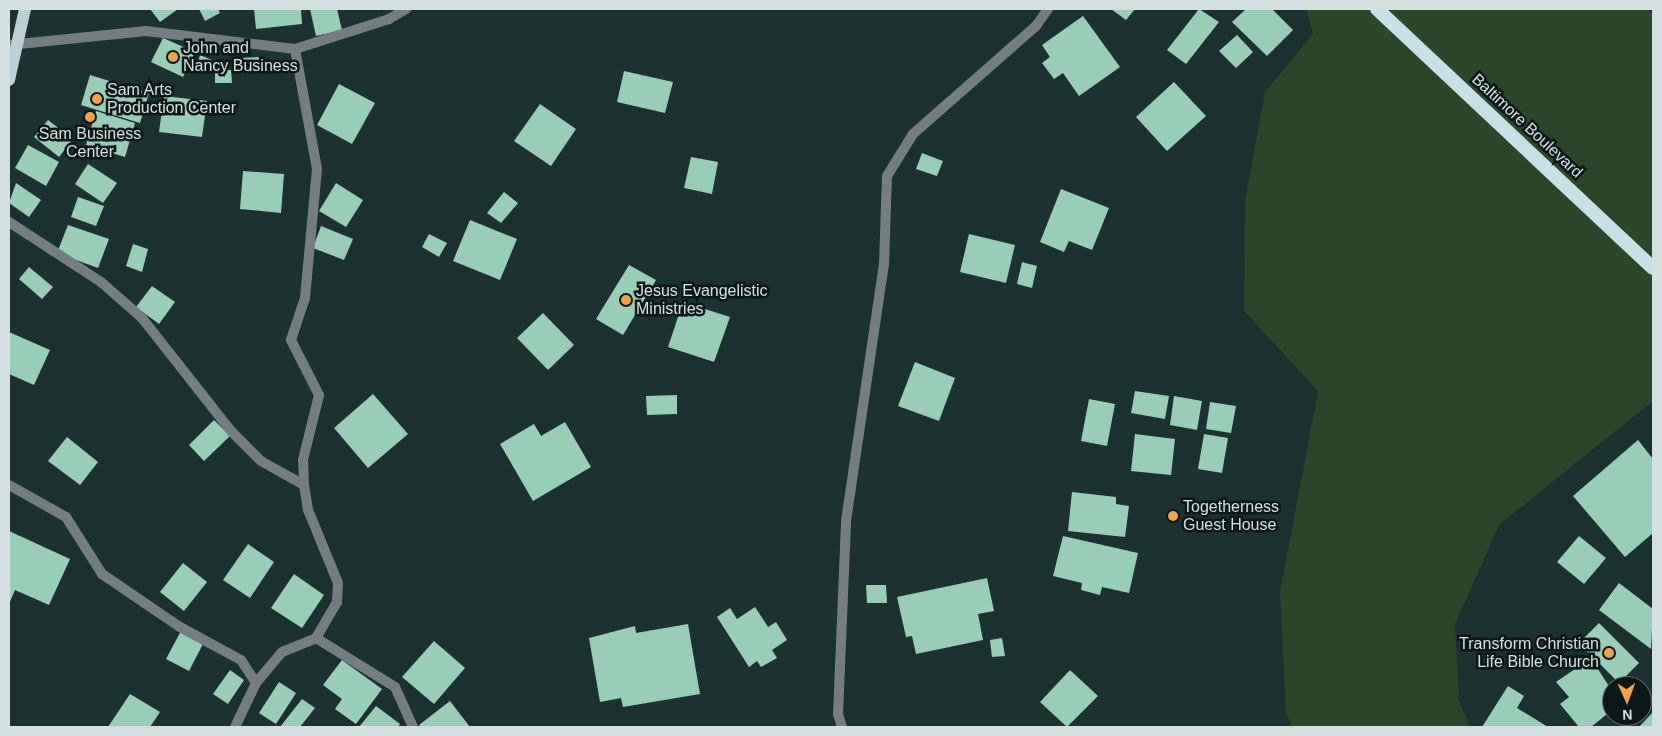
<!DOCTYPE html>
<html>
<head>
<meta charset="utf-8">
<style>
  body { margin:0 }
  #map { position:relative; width:1662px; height:736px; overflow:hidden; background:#1c3231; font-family:Helvetica,sans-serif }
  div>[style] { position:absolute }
  .green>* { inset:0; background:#2b4628 }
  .building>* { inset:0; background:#98ceb7 }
  .minor>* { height:10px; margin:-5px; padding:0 5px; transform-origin:5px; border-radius:5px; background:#747e81 }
  .primary>* { height:12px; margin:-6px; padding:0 6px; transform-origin:6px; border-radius:6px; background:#bbcfd5 }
  .trunk>* { height:14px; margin:-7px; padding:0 7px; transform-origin:7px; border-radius:7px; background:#c9dfe6 }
  .dots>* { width:14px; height:14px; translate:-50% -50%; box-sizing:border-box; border:2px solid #0e1717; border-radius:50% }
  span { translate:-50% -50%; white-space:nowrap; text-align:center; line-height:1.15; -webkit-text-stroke:5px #0e1717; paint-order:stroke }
  .poi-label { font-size:16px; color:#d3e0df }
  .left { translate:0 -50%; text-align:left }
  .right { translate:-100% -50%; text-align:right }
  .street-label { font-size:16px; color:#d3e0df }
  .frame { position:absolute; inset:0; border:10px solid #d3e0df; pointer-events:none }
  .north { position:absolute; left:1602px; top:676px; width:50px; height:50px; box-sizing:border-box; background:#0e1717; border:1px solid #5d6767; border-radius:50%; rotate:178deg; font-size:14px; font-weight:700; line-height:20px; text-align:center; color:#d3e0df }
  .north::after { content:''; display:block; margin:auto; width:18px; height:22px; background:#f4a344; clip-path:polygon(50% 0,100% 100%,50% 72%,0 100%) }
</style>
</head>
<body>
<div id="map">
  <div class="green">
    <i style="clip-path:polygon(1306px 9px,1647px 9px,1653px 14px,1653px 401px,1499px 525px,1455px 624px,1459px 701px,1470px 727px,1292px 727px,1286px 713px,1280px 592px,1318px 391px,1244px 311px,1245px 201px,1265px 92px,1313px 34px)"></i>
  </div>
  <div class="building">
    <i style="clip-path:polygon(150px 9px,178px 9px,160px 22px)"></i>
    <i style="clip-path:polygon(199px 9px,218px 9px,220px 13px,205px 21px)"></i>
    <i style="clip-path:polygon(254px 9px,301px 9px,302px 24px,256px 29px)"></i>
    <i style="clip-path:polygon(310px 9px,337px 9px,342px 30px,316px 36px)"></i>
    <i style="clip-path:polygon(1111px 9px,1135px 9px,1126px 20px)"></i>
    <i style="clip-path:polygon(1199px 9px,1219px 22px,1186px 64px,1167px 50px)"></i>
    <i style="clip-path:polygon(1246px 9px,1272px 9px,1293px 30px,1267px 56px,1232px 22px)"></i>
    <i style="clip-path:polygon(1083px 16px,1120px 67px,1079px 96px,1063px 73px,1054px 79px,1042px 63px,1050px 57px,1042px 45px)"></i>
    <i style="clip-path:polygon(1237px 35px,1253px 52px,1236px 68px,1219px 51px)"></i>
    <i style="clip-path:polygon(163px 38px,195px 52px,183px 77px,151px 62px)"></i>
    <i style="clip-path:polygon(200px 55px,212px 60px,209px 70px,197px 66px)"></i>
    <i style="clip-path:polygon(259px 57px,260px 69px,242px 69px,241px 58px)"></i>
    <i style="clip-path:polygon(215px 70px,231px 70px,232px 83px,215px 83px)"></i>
    <i style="clip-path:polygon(624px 71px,673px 82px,665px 113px,617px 102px)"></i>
    <i style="clip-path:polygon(90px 75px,149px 93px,140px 123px,81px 105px)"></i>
    <i style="clip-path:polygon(1174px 82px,1206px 116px,1167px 151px,1136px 117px)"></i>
    <i style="clip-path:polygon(339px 84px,375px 103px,352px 144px,317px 125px)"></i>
    <i style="clip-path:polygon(164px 96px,207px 101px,202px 137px,159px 132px)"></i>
    <i style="clip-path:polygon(540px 104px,576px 129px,551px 166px,514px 141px)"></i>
    <i style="clip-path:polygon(96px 111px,135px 123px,125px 157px,86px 145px)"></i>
    <i style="clip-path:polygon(48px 120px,73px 139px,59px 157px,34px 137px)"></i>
    <i style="clip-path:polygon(28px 145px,59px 162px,46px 186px,15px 168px)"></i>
    <i style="clip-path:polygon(922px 153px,943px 161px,937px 176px,916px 169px)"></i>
    <i style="clip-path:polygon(691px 157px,718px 162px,712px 194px,684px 188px)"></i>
    <i style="clip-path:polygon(88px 164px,117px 183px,103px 203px,75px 184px)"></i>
    <i style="clip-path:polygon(243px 171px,284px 174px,281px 213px,240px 209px)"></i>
    <i style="clip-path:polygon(16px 183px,41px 200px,29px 217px,9px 203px)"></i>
    <i style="clip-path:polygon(336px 183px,363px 200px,346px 227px,319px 211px)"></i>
    <i style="clip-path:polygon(1061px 189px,1109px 208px,1092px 250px,1069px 241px,1064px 252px,1040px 242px)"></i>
    <i style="clip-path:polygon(504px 192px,518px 203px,501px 223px,487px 213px)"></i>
    <i style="clip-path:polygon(78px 197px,104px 206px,96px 226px,71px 217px)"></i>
    <i style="clip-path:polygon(470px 220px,517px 239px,500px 280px,453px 261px)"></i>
    <i style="clip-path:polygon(68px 225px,109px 239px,98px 268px,57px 253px)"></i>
    <i style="clip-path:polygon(321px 226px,353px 239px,344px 260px,313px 248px)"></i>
    <i style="clip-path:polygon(429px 234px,447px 243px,439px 257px,422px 247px)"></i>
    <i style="clip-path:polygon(969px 234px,1015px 245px,1006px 283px,960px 272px)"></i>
    <i style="clip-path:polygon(133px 244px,148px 249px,142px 272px,126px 266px)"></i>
    <i style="clip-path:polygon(1022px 262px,1037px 266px,1032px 288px,1017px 284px)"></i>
    <i style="clip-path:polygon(629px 265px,656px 280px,623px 335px,596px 319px)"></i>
    <i style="clip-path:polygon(29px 267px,53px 287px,42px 299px,19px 279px)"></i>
    <i style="clip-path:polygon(152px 286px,175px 302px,159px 324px,136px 307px)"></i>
    <i style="clip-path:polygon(683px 302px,730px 317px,714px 362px,668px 347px)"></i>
    <i style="clip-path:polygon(543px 313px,574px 345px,548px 370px,517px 338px)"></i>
    <i style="clip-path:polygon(9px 332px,50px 350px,34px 385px,9px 374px)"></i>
    <i style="clip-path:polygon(915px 362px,955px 378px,939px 421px,898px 406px)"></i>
    <i style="clip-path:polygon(1135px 391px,1169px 396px,1165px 419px,1131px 413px)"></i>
    <i style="clip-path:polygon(373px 394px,408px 434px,368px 468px,334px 428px)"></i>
    <i style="clip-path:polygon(677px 395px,677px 414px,647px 415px,646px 396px)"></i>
    <i style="clip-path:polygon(1174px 396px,1202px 401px,1197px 430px,1170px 425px)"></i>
    <i style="clip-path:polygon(1089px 399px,1115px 404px,1107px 446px,1081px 441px)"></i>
    <i style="clip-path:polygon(1210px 402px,1236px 406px,1231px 433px,1206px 429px)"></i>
    <i style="clip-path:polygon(214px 420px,230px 436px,204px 461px,189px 445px)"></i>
    <i style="clip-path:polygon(565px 422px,591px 467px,533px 501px,500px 444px,534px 424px,541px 436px)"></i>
    <i style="clip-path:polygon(1135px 434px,1175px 439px,1171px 475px,1131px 471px)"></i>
    <i style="clip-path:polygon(1204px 434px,1228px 438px,1222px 473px,1198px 469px)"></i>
    <i style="clip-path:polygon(67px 437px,98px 462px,80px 485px,48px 461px)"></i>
    <i style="clip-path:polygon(1638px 440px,1653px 459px,1653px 533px,1625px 557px,1573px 496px)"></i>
    <i style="clip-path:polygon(1072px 492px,1116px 497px,1116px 504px,1129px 506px,1125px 537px,1068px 531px)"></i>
    <i style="clip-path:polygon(9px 531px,70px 559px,49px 605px,15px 590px,9px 604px)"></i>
    <i style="clip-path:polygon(1063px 536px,1138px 553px,1129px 593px,1102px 587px,1100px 595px,1081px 590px,1082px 583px,1053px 576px)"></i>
    <i style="clip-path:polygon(1579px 536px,1606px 558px,1584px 584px,1557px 562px)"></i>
    <i style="clip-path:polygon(248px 544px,274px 562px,250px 598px,223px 580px)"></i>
    <i style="clip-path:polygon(183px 563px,207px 582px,184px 611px,160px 592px)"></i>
    <i style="clip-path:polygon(294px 574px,324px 595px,302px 628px,271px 608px)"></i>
    <i style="clip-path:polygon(987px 578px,994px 611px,978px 614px,983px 640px,916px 654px,912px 636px,906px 637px,897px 597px)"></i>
    <i style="clip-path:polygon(1619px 583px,1653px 609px,1651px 649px,1599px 610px)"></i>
    <i style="clip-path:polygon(866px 585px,886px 585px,887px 603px,867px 603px)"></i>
    <i style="clip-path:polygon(755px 607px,768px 627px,776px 622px,787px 640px,772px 650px,777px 658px,761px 667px,757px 661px,749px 667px,717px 617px,730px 608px,737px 619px)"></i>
    <i style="clip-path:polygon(1599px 623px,1639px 663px,1619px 683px,1579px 643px)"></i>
    <i style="clip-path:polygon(688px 624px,700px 694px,623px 707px,621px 698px,600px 702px,589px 638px,635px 626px,636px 633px)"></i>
    <i style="clip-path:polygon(182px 629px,205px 640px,189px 671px,166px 659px)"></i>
    <i style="clip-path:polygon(1002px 638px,1005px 656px,992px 657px,990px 640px)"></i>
    <i style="clip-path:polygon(434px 641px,465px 668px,434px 704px,402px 677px)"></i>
    <i style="clip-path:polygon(1591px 658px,1612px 691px,1612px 710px,1591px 727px,1579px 727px,1560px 704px,1569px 697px,1556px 682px)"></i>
    <i style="clip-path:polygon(342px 660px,382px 689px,356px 724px,335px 709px,342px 699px,323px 685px)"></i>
    <i style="clip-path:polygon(230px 670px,244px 680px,228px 704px,213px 694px)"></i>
    <i style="clip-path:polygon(1070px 670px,1098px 696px,1067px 727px,1040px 702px)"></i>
    <i style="clip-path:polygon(279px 682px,296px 693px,276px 724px,259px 713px)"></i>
    <i style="clip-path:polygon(1508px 686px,1524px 696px,1517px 708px,1548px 727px,1482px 727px)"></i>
    <i style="clip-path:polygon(130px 694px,160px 712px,150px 727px,108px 727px)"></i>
    <i style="clip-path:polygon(302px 699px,315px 708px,300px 727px,280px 727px)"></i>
    <i style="clip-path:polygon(450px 701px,470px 727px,421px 727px,419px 725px)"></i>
    <i style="clip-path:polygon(376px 706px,400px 724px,398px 727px,359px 727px)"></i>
    <i style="clip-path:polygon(1653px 712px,1653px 727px,1639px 727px)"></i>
  </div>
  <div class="minor">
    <i style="left:9px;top:45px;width:138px;rotate:-5.8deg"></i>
    <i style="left:146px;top:31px;width:150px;rotate:6.9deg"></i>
    <i style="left:295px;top:49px;width:99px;rotate:-17.7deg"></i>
    <i style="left:389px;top:19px;width:20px;rotate:-30deg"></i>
    <i style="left:9px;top:222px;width:110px;rotate:33.1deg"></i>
    <i style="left:101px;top:282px;width:55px;rotate:41.3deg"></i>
    <i style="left:142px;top:318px;width:144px;rotate:51.8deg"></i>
    <i style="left:231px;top:431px;width:42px;rotate:45deg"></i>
    <i style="left:261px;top:461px;width:49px;rotate:29.2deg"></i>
    <i style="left:9px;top:485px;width:65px;rotate:29.3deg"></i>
    <i style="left:66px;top:517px;width:67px;rotate:57.7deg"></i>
    <i style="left:102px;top:574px;width:94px;rotate:34.2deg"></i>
    <i style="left:180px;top:627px;width:69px;rotate:28.4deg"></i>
    <i style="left:241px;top:660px;width:27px;rotate:57deg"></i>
    <i style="left:256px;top:683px;width:49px;rotate:115.5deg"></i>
    <i style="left:316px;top:638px;width:93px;rotate:31.8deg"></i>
    <i style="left:395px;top:687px;width:44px;rotate:65.8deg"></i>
    <i style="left:256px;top:683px;width:40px;rotate:-50deg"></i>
    <i style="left:282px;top:652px;width:37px;rotate:-22deg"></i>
    <i style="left:316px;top:638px;width:42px;rotate:-59.7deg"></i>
    <i style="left:337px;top:602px;width:19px;rotate:-87deg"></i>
    <i style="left:338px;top:583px;width:79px;rotate:-112.3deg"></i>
    <i style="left:308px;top:510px;width:25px;rotate:-99deg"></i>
    <i style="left:304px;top:485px;width:25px;rotate:-92deg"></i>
    <i style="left:303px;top:460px;width:67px;rotate:-76.2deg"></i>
    <i style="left:319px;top:395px;width:62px;rotate:-117deg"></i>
    <i style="left:291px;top:340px;width:44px;rotate:-71.6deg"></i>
    <i style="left:305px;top:298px;width:130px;rotate:-84.7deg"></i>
    <i style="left:317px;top:169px;width:122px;rotate:-100.4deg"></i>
    <i style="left:842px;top:727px;width:14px;rotate:-107deg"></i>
    <i style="left:838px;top:714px;width:193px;rotate:-87.6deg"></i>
    <i style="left:846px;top:521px;width:259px;rotate:-81.6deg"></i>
    <i style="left:884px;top:265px;width:89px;rotate:-88.1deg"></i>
    <i style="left:887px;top:176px;width:49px;rotate:-58.2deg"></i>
    <i style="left:913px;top:134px;width:164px;rotate:-41.3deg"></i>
    <i style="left:1036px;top:26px;width:21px;rotate:-55deg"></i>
  </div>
  <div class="primary">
    <i style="left:9px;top:80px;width:73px;rotate:-77.3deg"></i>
  </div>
  <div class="trunk">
    <i style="left:1377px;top:9px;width:378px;rotate:43.2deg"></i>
  </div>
  <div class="dots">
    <i style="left:173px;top:57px;background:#f4a344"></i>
    <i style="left:97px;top:99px;background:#f4a344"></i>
    <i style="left:90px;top:117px;background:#f4a344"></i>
    <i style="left:626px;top:300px;background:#f4a344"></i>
    <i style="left:1173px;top:516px;background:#f4a344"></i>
    <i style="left:1609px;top:653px;background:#f4a344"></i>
  </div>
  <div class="poi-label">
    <span class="left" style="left:183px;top:57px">John and<br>Nancy Business</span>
    <span class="left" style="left:107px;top:99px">Sam Arts<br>Production Center</span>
    <span style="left:90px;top:143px">Sam Business<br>Center</span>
    <span class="left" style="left:636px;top:300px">Jesus Evangelistic<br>Ministries</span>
    <span class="left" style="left:1183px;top:516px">Togetherness<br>Guest House</span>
    <span class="right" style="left:1599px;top:653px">Transform Christian<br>Life Bible Church</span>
  </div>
  <div class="street-label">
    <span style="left:1527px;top:126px;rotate:43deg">Baltimore Boulevard</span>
  </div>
  <div class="frame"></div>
  <div class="north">N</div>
</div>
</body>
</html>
